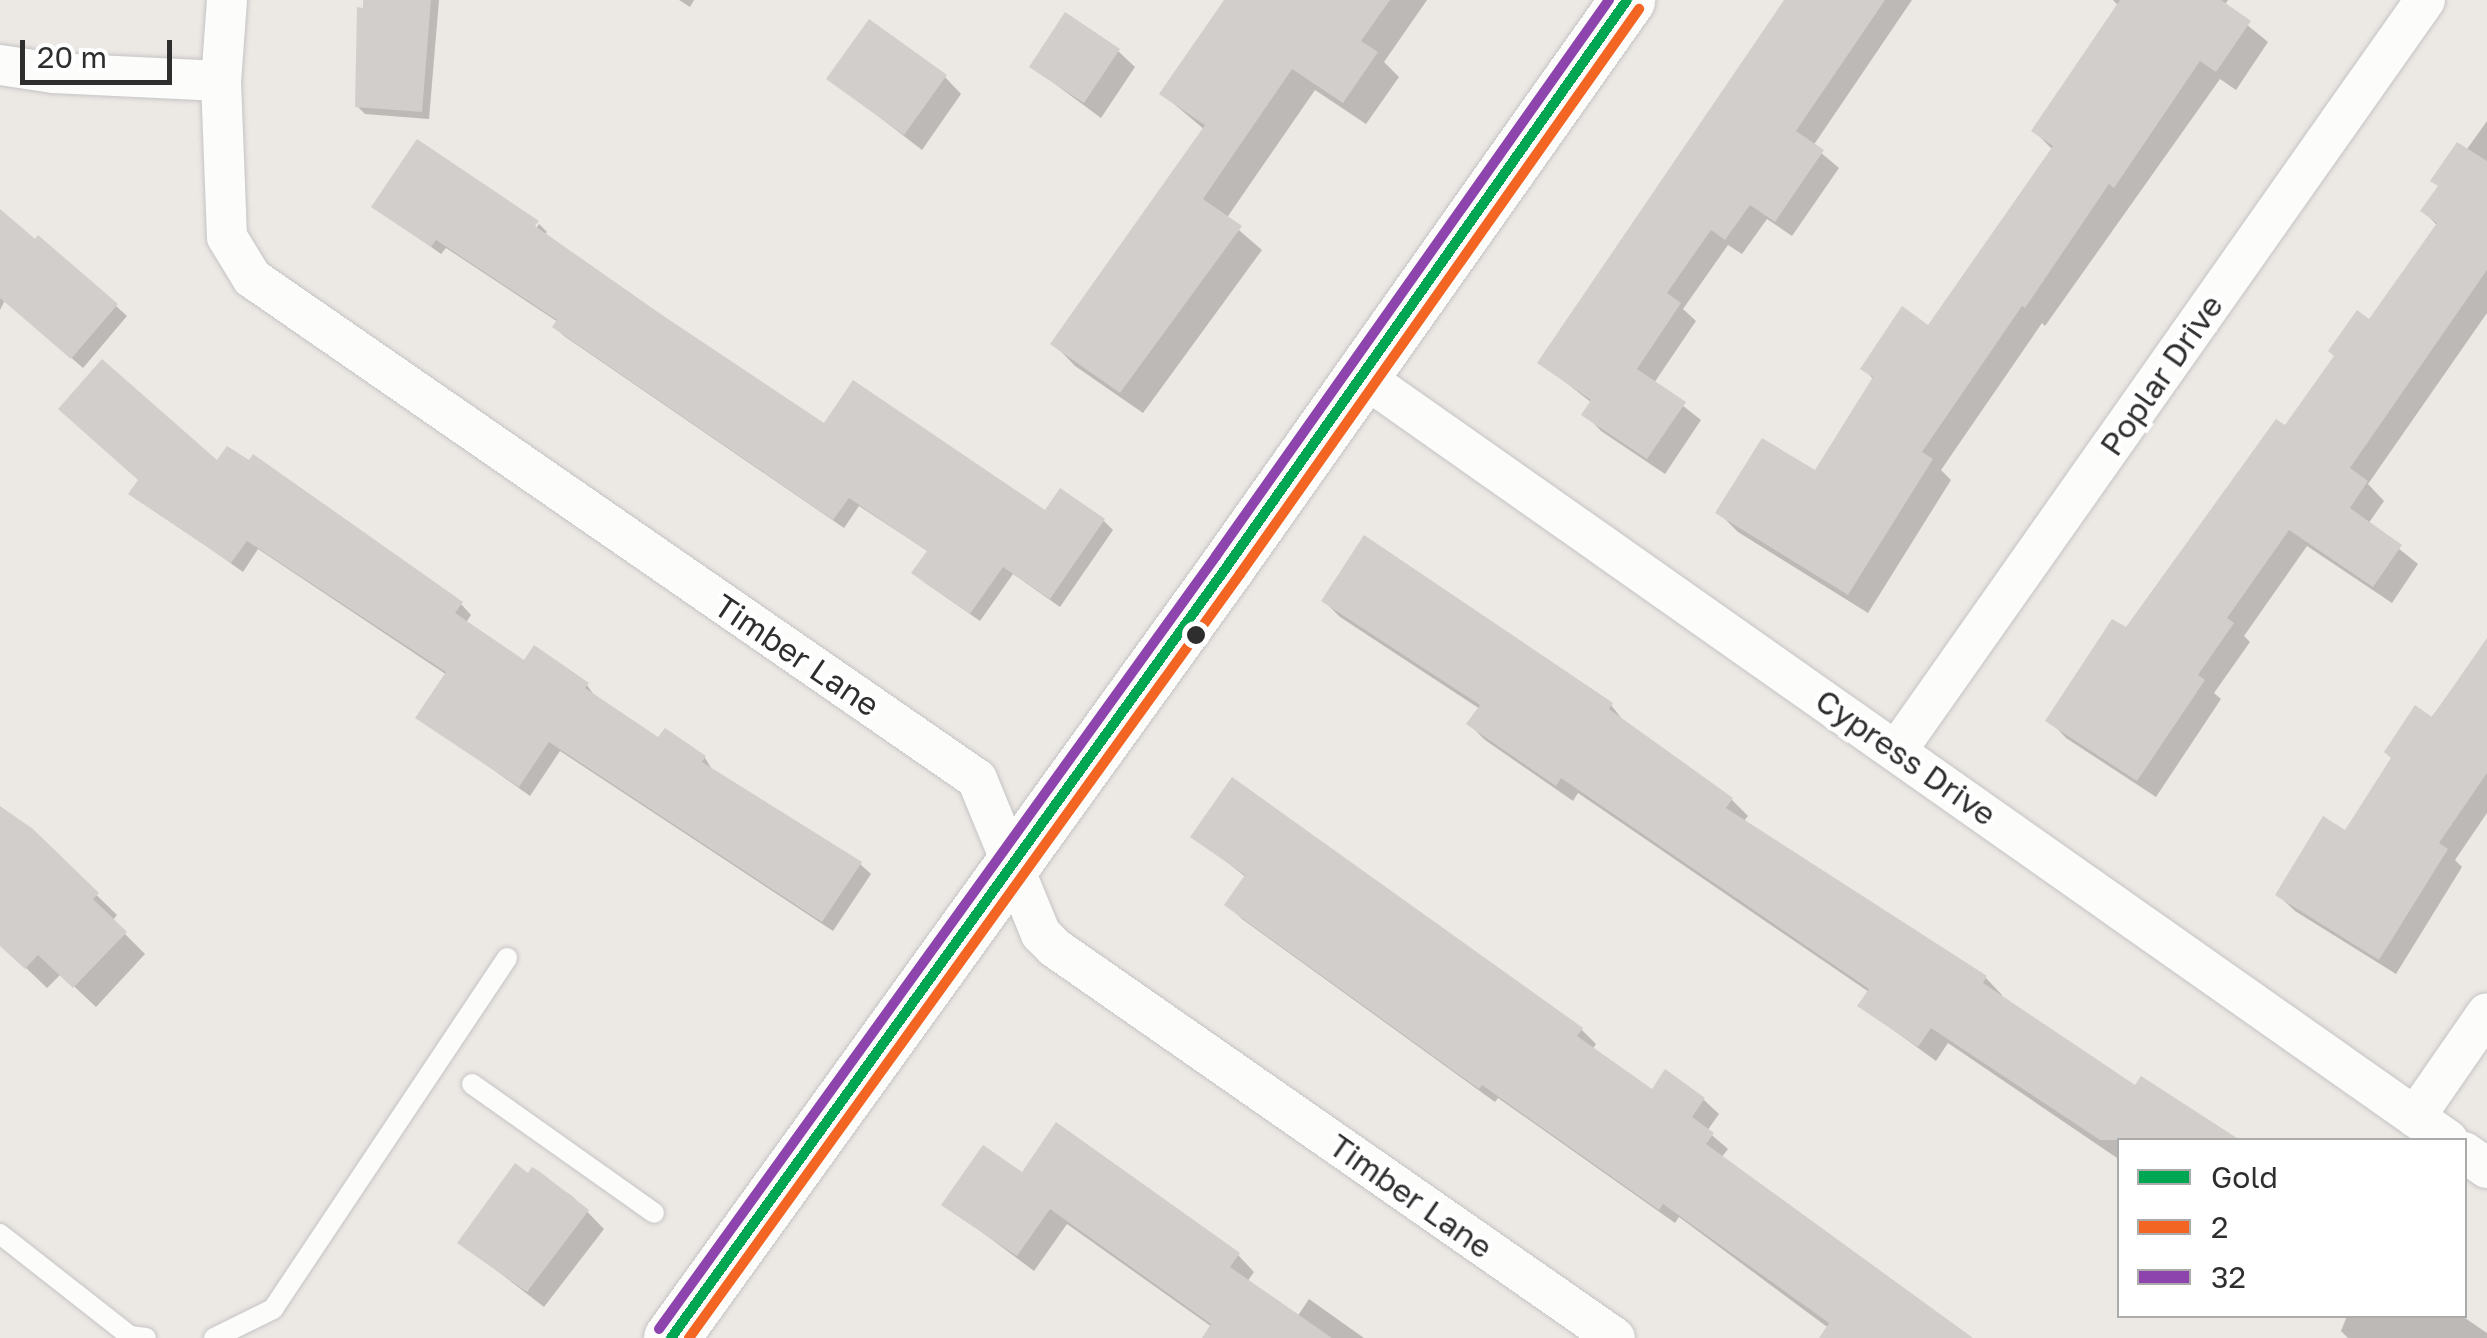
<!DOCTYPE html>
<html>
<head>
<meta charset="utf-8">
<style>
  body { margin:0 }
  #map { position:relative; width:2487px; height:1338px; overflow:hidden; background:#ece8e4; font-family:"Golos Text",sans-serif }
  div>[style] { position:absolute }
  .shadow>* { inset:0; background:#0003 }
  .building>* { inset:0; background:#d1cecb }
  .roads { filter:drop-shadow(0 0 2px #c5c4c5) drop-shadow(0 0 2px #c5c4c5) }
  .service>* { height:20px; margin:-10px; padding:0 10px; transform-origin:10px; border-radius:10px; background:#fcfcfb }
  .minor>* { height:40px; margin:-20px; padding:0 20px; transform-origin:20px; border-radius:20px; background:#fcfcfb }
  .secondary>* { height:55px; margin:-27.5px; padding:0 27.5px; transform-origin:27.5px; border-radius:27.5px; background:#fcfcfb }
  .bus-1>* { height:10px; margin:-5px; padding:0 5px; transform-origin:5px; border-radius:5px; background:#00a651 }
  .bus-2>* { height:10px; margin:-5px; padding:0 5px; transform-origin:5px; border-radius:5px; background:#f26522 }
  .bus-3>* { height:10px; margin:-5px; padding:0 5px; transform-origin:5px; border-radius:5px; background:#8e44ad }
  .dots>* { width:28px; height:28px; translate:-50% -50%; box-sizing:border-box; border:5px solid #fff; border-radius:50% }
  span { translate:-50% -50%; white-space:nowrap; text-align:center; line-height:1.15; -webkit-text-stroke:9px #fff; paint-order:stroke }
  .street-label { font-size:32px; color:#2e2e2e }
  .legend { position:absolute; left:2117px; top:1138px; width:350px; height:180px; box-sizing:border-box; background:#fff; border:2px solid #ababab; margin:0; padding:12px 18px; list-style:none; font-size:30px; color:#2e2e2e }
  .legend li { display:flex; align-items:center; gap:20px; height:50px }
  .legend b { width:50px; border:2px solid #ababab }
  .scale { position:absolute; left:20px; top:40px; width:152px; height:45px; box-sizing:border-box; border:5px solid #2e2e2e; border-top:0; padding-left:12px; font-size:30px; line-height:35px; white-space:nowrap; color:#2e2e2e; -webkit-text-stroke:8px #fff; paint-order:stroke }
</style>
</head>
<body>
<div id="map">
  <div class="shadow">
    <i style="clip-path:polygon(366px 0,439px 0,429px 119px,365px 114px,357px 106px)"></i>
    <i style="clip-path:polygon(679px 0,694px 0,690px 7px)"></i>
    <i style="clip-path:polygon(1227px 0,1427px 0,1384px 62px,1399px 77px,1366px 124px,1315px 90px,1226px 219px,1262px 250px,1143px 413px,1075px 366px,1053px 343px,1205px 130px,1162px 94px)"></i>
    <i style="clip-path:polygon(1787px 0,1912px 0,1813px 146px,1839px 168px,1792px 236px,1767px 219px,1742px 254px,1728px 245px,1683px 309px,1696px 321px,1654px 383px,1701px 420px,1665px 474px,1601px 431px,1585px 414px,1592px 403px,1541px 363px)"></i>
    <i style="clip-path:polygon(2113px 0,2228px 0,2224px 6px,2268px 42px,2236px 90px,2220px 79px,2045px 326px,2042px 323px,1941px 470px,1951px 480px,1868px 613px,1738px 532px,1719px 513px,1816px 474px,1874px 380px,1863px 368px,1929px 328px,2053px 150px,2034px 131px,2119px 6px)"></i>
    <i style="clip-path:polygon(1118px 51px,1135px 67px,1101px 118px,1032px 67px)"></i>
    <i style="clip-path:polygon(945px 77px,961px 94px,922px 150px,830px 79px)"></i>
    <i style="clip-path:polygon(2487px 121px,2487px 313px,2368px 484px,2384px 501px,2368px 524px,2418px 564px,2392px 603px,2307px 546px,2244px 636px,2250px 642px,2214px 693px,2221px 699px,2156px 797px,2066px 738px,2049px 720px,2126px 631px,2370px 323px,2438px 226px,2423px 211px)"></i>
    <i style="clip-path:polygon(375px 207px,530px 238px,539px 224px,547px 232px,544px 235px,824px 427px,1045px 514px,1104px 521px,1113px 530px,1060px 607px,1013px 574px,980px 621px,924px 582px,929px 552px,859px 506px,844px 528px,564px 336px,555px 327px,558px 322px,446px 248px,441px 254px)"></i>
    <i style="clip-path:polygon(0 240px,116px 306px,127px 316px,83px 368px,5px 300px,0 310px)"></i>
    <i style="clip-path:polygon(217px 464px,461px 604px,471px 615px,465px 624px,524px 663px,587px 685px,596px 698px,659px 741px,705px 758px,713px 771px,860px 864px,871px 874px,833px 931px,560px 751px,530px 796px,419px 717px,447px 675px,258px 549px,243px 572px,132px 493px)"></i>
    <i style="clip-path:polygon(1324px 601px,1611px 705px,1626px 724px,1731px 799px,1748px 816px,1743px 822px,1986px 978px,2002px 995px,2000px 998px,2136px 1088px,2142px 1079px,2236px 1140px,2120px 1140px,2120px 1160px,1948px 1043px,1936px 1061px,1860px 1006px,1869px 992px,1578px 793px,1573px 801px,1485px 740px,1469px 724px,1480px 709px,1340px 617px)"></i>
    <i style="clip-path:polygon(2487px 643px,2487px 813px,2455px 860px,2462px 867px,2396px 974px,2295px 911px,2278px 895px,2345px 833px)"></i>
    <i style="clip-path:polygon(0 809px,31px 831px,117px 915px,112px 921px,145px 954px,96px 1007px,61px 974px,47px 988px,0 943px)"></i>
    <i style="clip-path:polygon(1194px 836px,1581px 1029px,1596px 1044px,1592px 1050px,1652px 1093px,1704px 1100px,1719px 1114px,1707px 1131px,1728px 1149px,1721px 1158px,1968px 1338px,1842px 1338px,1679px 1217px,1675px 1223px,1498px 1098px,1495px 1102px,1242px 919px,1227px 904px,1247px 878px)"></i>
    <i style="clip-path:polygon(537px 1173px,572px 1196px,604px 1229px,544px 1307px,461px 1243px)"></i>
    <i style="clip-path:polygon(1022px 1175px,1238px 1255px,1254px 1272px,1247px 1282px,1297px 1317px,1309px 1299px,1364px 1338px,1217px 1338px,1212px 1327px,1067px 1224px,1034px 1271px,944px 1204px)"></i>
    <i style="clip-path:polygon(2347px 1316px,2462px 1316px,2487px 1333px,2487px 1338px,2348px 1338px,2341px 1331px)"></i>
  </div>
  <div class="building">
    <i style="clip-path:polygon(363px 0,431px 0,422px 112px,355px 107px,357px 7px,363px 8px)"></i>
    <i style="clip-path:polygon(1224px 0,1390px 0,1361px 41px,1378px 52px,1343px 103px,1292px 69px,1203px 199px,1242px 226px,1120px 393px,1050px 344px,1205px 125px,1159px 94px)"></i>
    <i style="clip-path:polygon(1784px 0,1885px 0,1796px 131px,1824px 150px,1775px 222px,1750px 205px,1725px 240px,1711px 230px,1667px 293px,1681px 303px,1637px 369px,1686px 402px,1647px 459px,1581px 415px,1591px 400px,1537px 363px)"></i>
    <i style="clip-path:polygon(2120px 0,2221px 0,2251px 21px,2216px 72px,2200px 61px,2114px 188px,2109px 184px,2025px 308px,2022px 306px,1922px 452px,1933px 459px,1848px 595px,1715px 513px,1762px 438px,1815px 470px,1873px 377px,1860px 369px,1902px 306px,1928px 325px,2053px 146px,2031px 131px)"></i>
    <i style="clip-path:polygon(1065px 12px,1120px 49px,1084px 103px,1029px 67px)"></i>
    <i style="clip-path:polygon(869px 19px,947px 75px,904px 135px,826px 79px)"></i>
    <i style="clip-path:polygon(417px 139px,539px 221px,535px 226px,662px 315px,824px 423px,853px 380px,1045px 510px,1060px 488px,1105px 519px,1050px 599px,1003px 567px,970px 614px,911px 573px,927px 551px,849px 498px,833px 520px,552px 327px,557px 320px,436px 240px,431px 247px,371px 207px)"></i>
    <i style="clip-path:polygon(2457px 142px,2487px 161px,2487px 270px,2350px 468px,2368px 481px,2350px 508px,2402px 545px,2373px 587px,2289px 530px,2227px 618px,2234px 623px,2198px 675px,2205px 680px,2137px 781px,2045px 721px,2112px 619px,2126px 627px,2276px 419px,2285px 425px,2334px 356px,2328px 351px,2357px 310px,2369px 319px,2437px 223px,2420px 211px,2438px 186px,2430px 181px)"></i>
    <i style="clip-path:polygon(0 209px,35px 239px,38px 235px,118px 304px,71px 359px,0 298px)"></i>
    <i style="clip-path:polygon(102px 359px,217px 460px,227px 446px,249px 460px,253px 454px,463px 602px,455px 613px,524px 660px,534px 645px,589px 683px,585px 688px,658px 737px,665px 728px,706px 756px,702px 762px,862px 862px,822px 922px,549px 742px,519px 787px,415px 718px,446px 672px,247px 541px,231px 563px,128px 494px,138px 480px,58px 409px)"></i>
    <i style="clip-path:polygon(1364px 535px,1613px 703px,1609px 709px,1733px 798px,1726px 808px,1987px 976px,1983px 983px,2135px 1085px,2141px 1076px,2240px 1140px,2100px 1140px,1931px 1028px,1918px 1047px,1857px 1006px,1869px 989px,1561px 778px,1556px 786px,1466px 724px,1480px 705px,1321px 601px)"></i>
    <i style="clip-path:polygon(2487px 638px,2487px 773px,2439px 843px,2448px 849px,2379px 960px,2275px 895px,2323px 816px,2345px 830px,2391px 758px,2384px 752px,2415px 705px,2432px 717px)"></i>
    <i style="clip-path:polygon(1232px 777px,1583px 1028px,1577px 1036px,1652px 1089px,1665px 1069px,1705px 1098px,1692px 1117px,1714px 1133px,1706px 1144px,1973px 1338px,1819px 1338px,1829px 1323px,1663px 1204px,1659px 1210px,1482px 1085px,1479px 1089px,1224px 905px,1245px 875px,1190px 837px)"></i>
    <i style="clip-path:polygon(0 806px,33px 829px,99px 893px,93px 899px,127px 932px,73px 988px,38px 955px,25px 969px,0 946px)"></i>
    <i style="clip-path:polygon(1056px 1122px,1240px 1253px,1230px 1267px,1332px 1338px,1202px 1338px,1211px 1324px,1050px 1209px,1017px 1256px,941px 1205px,983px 1145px,1022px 1172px)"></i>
    <i style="clip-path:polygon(515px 1163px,528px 1173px,532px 1167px,539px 1171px,589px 1210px,527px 1292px,457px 1243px)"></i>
  </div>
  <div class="roads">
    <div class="service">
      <i style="left:472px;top:1084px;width:223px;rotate:35.3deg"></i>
      <i style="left:0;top:1234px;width:165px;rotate:38.1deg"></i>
      <i style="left:130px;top:1336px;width:16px;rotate:7deg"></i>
      <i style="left:214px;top:1338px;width:66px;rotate:-26.2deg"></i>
      <i style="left:273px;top:1309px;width:422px;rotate:-56.3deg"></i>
    </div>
    <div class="minor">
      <i style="left:227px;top:0;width:81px;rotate:94.2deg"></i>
      <i style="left:221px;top:81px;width:156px;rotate:87.8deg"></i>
      <i style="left:227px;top:237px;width:48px;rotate:58.6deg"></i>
      <i style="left:252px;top:278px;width:881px;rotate:34.65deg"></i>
      <i style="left:977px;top:779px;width:168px;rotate:67.6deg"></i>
      <i style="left:1041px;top:934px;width:20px;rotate:45deg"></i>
      <i style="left:1055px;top:948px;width:682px;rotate:34.85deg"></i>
      <i style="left:0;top:65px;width:54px;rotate:8.6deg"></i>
      <i style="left:53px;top:73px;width:168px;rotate:2.7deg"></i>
      <i style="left:1362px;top:376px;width:1328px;rotate:35.13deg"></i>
      <i style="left:1897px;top:750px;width:917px;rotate:-54.85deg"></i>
      <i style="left:2415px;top:1117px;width:126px;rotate:-55.3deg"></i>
      <i style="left:2464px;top:1152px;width:28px;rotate:35deg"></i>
    </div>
    <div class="secondary">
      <i style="left:671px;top:1338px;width:953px;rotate:-54.22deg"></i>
      <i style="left:1228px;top:565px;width:692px;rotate:-54.77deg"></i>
    </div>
  </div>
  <div class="bus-1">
    <i style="left:671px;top:1338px;width:953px;rotate:-54.22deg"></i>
    <i style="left:1228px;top:565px;width:692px;rotate:-54.77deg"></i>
  </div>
  <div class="bus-2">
    <i style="left:689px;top:1338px;width:942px;rotate:-54.2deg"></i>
    <i style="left:1240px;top:574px;width:692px;rotate:-54.77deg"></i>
  </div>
  <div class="bus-3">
    <i style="left:659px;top:1329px;width:953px;rotate:-54.22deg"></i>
    <i style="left:1216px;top:556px;width:681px;rotate:-54.75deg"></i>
  </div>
  <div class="dots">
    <i style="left:1196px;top:635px;background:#2e2e2e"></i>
  </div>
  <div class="street-label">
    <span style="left:2161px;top:375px;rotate:-55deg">Poplar Drive</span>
    <span style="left:797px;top:655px;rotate:34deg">Timber Lane</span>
    <span style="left:1906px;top:757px;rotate:35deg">Cypress Drive</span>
    <span style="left:1411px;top:1196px;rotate:35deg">Timber Lane</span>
  </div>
  <ul class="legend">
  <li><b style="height:12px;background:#00a651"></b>Gold</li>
  <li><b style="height:12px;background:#f26522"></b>2</li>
  <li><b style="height:12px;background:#8e44ad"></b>32</li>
  </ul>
  <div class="scale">20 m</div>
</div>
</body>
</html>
